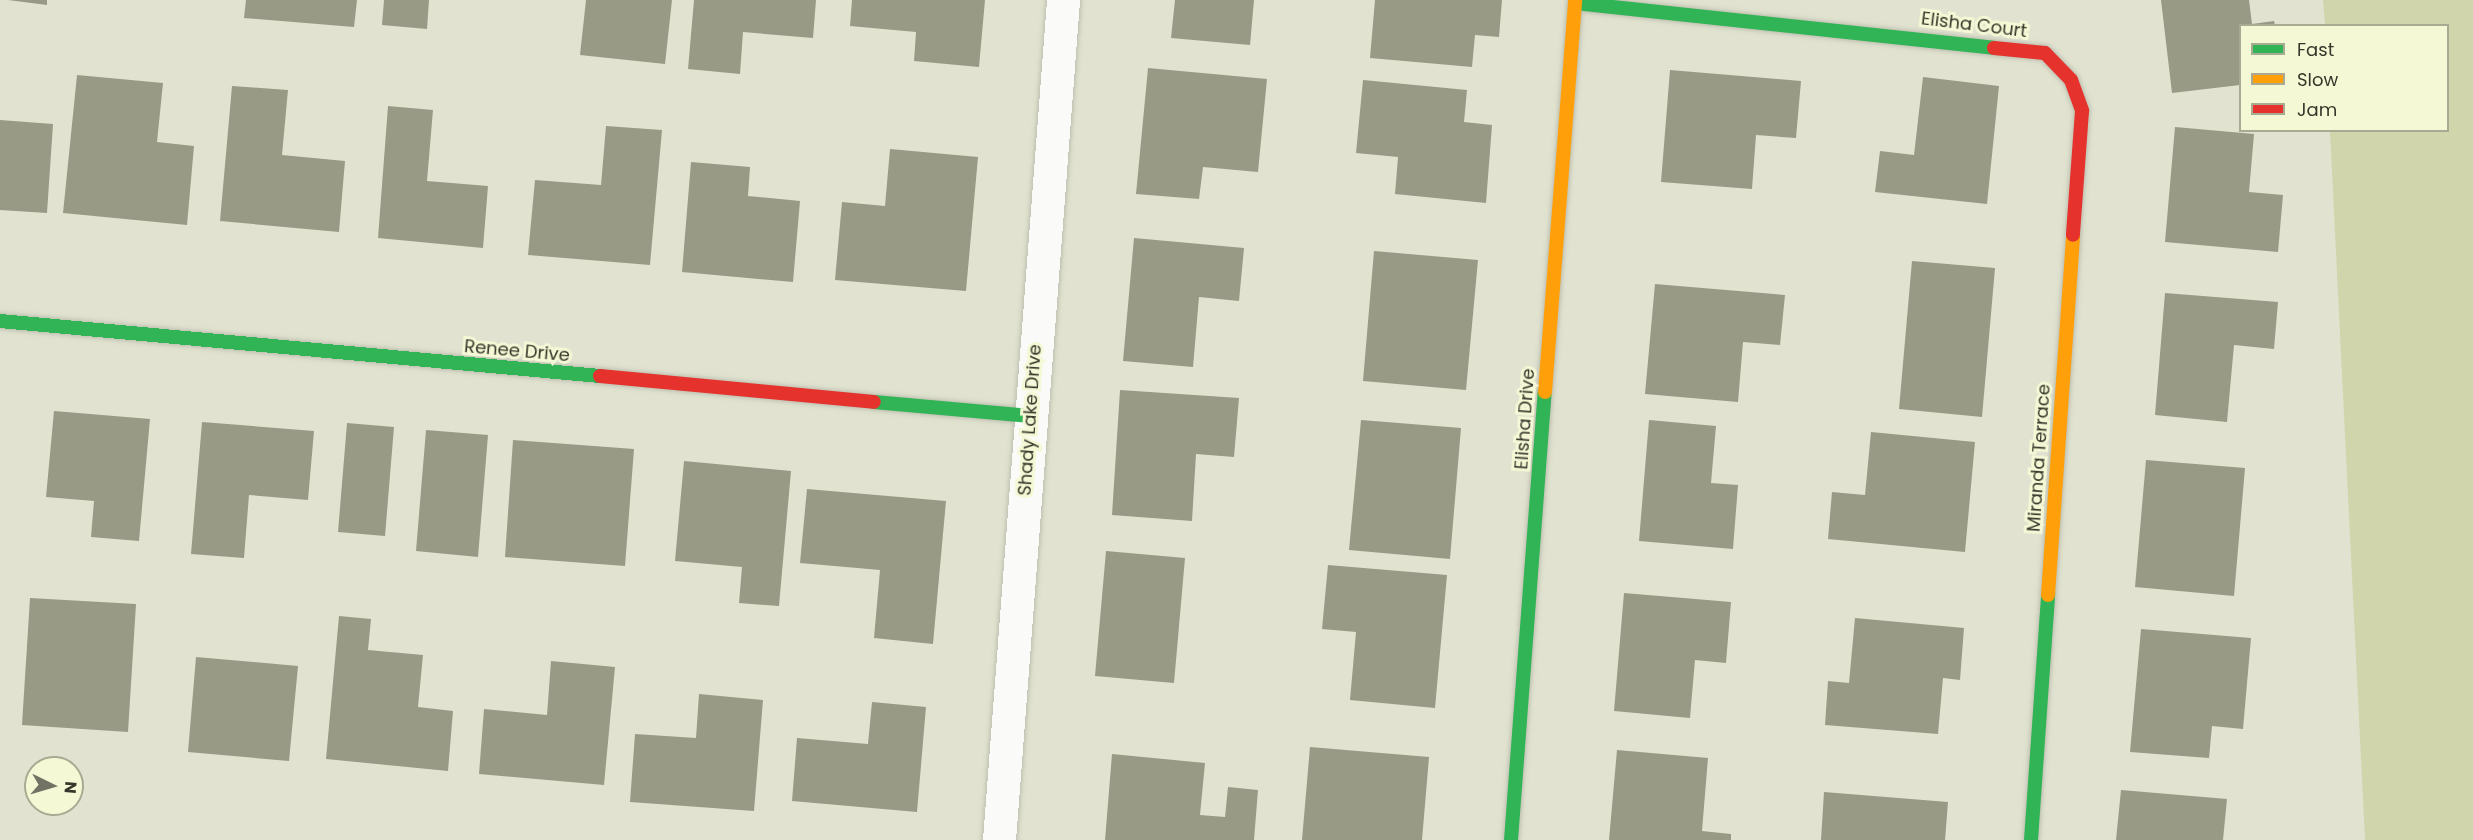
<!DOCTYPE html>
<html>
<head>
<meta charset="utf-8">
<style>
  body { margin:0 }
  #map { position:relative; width:2473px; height:840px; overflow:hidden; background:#e1e3d0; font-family:Poppins,sans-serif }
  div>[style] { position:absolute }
  .green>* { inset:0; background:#d1d5ac }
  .building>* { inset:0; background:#989a86 }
  .roads { filter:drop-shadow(0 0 2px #bebfb0) drop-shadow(0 0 2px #bebfb0) }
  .street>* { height:33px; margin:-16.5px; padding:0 16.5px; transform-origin:16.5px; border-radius:16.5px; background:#fafbf8 }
  .fast>* { height:14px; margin:-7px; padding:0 7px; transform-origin:7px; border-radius:7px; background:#30b455 }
  .slow>* { height:14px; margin:-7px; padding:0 7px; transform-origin:7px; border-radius:7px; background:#ff9f0a }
  .jam>* { height:14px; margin:-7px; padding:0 7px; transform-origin:7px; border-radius:7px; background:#e5322d }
  span { translate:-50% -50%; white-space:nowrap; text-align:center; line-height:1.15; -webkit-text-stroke:6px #f4f8d5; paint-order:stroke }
  .street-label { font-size:18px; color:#36372a }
  .legend { position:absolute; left:2239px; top:24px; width:210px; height:108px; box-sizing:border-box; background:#f4f8d5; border:2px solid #a8ab91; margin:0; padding:8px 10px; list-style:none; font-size:18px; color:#36372a }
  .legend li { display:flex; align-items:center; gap:12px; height:30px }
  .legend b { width:30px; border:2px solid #a8ab91 }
  .north { position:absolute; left:24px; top:756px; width:60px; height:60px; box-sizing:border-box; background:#f4f8d5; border:2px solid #a8ab91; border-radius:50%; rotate:95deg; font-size:16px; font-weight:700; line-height:24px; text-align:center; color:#36372a }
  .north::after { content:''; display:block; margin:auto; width:21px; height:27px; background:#727364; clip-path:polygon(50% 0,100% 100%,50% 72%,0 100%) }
</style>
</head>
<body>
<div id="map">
  <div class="green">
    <i style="clip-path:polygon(2323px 0,2473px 0,2473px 840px,2365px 840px,2330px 131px,2448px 130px,2448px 26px,2325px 25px)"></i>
  </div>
  <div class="building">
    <i style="clip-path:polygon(8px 0,47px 0,47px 5px)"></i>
    <i style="clip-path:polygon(246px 0,357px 0,354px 27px,244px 18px)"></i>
    <i style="clip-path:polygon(384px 0,429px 0,427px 29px,382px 25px)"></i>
    <i style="clip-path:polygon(586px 0,672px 0,665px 64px,580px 55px)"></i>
    <i style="clip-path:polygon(694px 0,816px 0,813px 38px,743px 32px,740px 74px,688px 69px)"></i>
    <i style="clip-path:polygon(852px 0,985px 0,979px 67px,914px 61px,916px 32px,850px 26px)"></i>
    <i style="clip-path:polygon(1175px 0,1254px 0,1250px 45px,1171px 38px)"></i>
    <i style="clip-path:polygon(1375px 0,1502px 0,1499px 37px,1475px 35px,1472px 67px,1370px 58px)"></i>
    <i style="clip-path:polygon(2161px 0,2249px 0,2252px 24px,2274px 21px,2275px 26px,2240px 26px,2240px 85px,2172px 93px)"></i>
    <i style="clip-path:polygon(1148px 68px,1267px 79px,1258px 172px,1203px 167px,1199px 199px,1136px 194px)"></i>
    <i style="clip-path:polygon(1670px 70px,1801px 81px,1796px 138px,1756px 135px,1752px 189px,1661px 182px)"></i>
    <i style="clip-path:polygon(77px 75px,163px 83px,157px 142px,194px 146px,187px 225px,63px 213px)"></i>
    <i style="clip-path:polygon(1923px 77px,1999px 86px,1987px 204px,1875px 192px,1880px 151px,1914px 155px)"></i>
    <i style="clip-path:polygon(1363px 80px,1467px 90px,1464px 122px,1492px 125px,1486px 203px,1395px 194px,1398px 157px,1356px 153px)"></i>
    <i style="clip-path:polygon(232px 86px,288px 90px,282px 155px,345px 161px,339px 232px,220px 221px)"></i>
    <i style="clip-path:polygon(388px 106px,433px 110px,427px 181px,488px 186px,483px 248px,378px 238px)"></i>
    <i style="clip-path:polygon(0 120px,53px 124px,47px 213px,0 210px)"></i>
    <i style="clip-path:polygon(606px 126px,662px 130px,650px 265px,528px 255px,535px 180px,601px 185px)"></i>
    <i style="clip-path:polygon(2175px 127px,2254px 134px,2249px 192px,2283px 195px,2278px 252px,2165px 242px)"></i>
    <i style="clip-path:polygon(890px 149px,978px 157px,966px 291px,835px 280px,842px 202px,885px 206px)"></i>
    <i style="clip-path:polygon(691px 162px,750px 167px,748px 196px,800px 201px,793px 282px,682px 272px)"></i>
    <i style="clip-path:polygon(1134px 238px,1244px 248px,1239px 301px,1199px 297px,1193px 367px,1123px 361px)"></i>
    <i style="clip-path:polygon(1374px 251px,1478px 260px,1466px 390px,1363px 381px)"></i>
    <i style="clip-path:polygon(1912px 261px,1995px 268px,1982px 417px,1899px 409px)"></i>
    <i style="clip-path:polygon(1655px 284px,1785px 295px,1780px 345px,1743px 342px,1738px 402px,1645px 394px)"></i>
    <i style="clip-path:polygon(2165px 293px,2278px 302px,2274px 349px,2234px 345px,2227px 422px,2155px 415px)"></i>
    <i style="clip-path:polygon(1120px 390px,1239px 398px,1234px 457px,1196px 454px,1192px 521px,1112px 515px)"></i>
    <i style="clip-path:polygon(54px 411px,150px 419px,139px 541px,91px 537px,94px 501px,46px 497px)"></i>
    <i style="clip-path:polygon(1361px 420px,1461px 428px,1450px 559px,1349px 550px)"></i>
    <i style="clip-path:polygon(1649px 420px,1716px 426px,1711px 483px,1738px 485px,1733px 549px,1639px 541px)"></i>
    <i style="clip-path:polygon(202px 422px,314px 431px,308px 500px,249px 495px,244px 558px,191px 554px)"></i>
    <i style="clip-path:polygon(347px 423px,394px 427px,385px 536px,338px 532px)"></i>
    <i style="clip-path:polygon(426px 430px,488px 435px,478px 557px,416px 551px)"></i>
    <i style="clip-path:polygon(1871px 432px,1975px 442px,1965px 552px,1828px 539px,1832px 492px,1865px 495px)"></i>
    <i style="clip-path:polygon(513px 440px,634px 449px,625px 566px,505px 557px)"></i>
    <i style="clip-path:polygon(2146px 460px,2245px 468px,2234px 596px,2135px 587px)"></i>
    <i style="clip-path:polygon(684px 461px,791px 471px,779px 606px,739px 603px,742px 567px,675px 561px)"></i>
    <i style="clip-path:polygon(807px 489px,946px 501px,933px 644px,874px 638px,880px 570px,800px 563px)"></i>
    <i style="clip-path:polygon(1106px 551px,1185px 558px,1174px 683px,1095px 676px)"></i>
    <i style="clip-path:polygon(1328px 565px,1447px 575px,1435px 708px,1350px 700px,1356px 632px,1322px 629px)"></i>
    <i style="clip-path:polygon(1624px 593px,1731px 602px,1726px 663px,1695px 660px,1690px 718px,1614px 711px)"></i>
    <i style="clip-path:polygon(30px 598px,136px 604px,128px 732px,22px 725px)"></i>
    <i style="clip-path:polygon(339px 616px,371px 619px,368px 650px,423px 655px,418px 707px,453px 711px,448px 771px,326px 759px)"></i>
    <i style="clip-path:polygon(1855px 618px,1964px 628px,1960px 680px,1943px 678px,1938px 734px,1825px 725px,1828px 681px,1849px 683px)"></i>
    <i style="clip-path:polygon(2141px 629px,2251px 638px,2243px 729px,2212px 726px,2209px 758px,2130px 752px)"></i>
    <i style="clip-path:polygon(196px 657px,298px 666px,289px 761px,188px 752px)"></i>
    <i style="clip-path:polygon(551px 661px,615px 667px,604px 785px,479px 774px,484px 709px,547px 715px)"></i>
    <i style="clip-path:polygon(699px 694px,763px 700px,754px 811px,630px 802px,635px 734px,696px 738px)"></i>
    <i style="clip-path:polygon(872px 702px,926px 707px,917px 812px,792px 801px,797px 738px,868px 744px)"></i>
    <i style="clip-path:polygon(1310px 747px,1429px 757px,1422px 840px,1302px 840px)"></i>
    <i style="clip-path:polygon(1617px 750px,1708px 758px,1702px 831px,1731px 834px,1731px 840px,1609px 840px)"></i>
    <i style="clip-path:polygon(1112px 754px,1205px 763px,1200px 815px,1225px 817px,1228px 787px,1258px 790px,1254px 840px,1105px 840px)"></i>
    <i style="clip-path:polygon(2121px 790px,2227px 799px,2223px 840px,2116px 840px)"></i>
    <i style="clip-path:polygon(1824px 792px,1948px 802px,1945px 840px,1821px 840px)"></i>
  </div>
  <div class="roads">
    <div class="street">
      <i style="left:999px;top:840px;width:842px;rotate:-85.64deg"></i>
    </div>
    <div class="fast">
      <i style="left:1575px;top:3px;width:421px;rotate:6.1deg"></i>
      <i style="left:0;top:321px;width:603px;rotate:5.24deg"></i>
      <i style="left:874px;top:402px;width:157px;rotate:5.1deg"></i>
      <i style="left:1511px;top:840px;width:449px;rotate:-85.7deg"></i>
      <i style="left:2031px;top:840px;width:246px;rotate:-86deg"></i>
    </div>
    <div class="slow">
      <i style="left:1545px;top:392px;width:393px;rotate:-85.6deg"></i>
      <i style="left:2048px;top:595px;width:361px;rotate:-86deg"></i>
    </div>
    <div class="jam">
      <i style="left:1994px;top:48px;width:51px;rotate:5.6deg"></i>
      <i style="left:2045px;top:53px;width:37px;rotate:46deg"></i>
      <i style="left:2071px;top:80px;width:33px;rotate:70deg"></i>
      <i style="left:2082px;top:111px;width:124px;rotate:94.2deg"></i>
      <i style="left:600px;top:376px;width:275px;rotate:5.4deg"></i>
    </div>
  </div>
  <div class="street-label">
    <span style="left:1974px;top:25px;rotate:7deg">Elisha Court</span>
    <span style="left:517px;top:351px;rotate:5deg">Renee Drive</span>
    <span style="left:1525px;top:419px;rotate:-86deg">Elisha Drive</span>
    <span style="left:1030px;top:420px;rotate:-86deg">Shady Lake Drive</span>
    <span style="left:2039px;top:458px;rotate:-86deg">Miranda Terrace</span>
  </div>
  <ul class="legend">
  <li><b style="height:8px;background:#30b455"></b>Fast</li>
  <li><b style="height:8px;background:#ff9f0a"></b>Slow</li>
  <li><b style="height:8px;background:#e5322d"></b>Jam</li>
  </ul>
  <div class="north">N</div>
</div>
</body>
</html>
